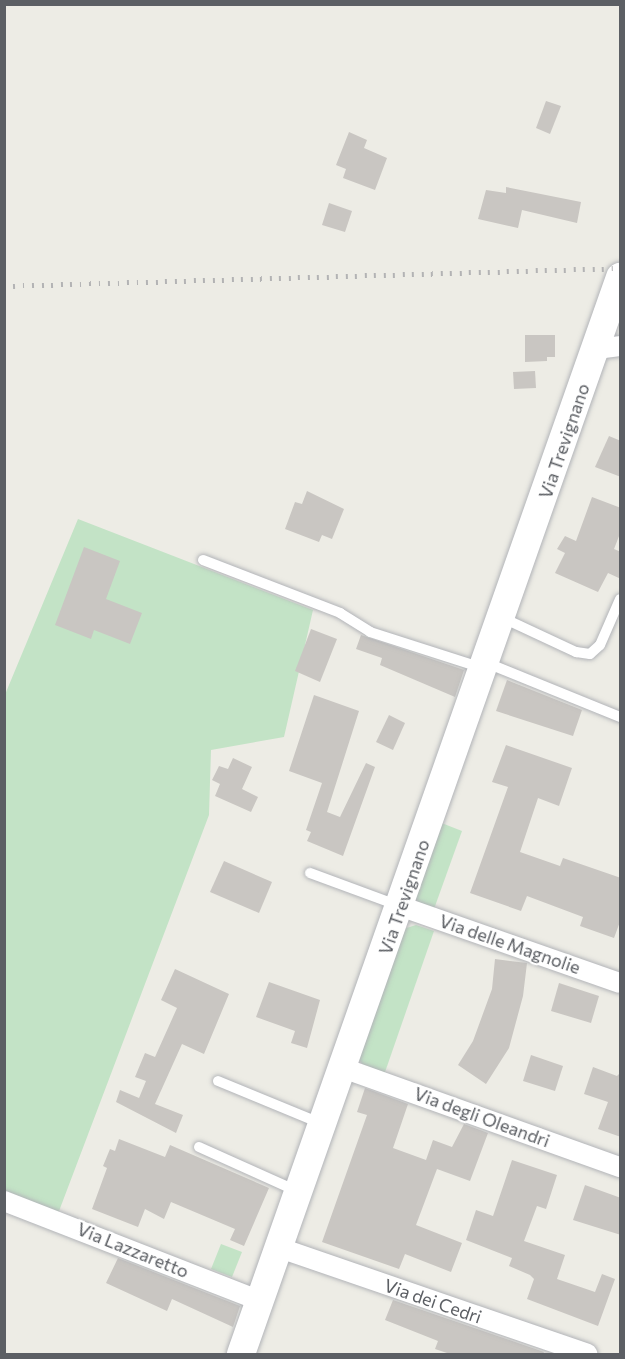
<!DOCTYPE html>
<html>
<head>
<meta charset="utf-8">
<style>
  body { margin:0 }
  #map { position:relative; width:625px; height:1359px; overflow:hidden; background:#edece5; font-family:Commissioner,sans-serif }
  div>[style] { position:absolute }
  .green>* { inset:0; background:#c3e3c6 }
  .building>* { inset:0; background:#c9c6c2 }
  .roads { filter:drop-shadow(0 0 2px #b2b4b8) drop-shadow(0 0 2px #b2b4b8) }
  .service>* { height:10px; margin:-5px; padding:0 5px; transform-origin:5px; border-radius:5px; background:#fff }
  .minor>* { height:20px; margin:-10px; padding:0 10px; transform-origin:10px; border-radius:10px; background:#fff }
  .secondary>* { height:28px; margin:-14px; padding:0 14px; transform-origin:14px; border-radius:14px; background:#fff }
  .rail>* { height:4.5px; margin-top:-2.25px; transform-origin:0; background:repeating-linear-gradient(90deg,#b3b3b4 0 1.5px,transparent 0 9.5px) }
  span { translate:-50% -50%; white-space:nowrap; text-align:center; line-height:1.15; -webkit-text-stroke:4.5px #fff; paint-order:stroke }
  .street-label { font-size:18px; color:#5c5f64 }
  .frame { position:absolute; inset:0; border:6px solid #5c5f64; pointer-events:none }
</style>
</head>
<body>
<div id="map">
  <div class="green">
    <i style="clip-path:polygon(78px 519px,313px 610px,284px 737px,211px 750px,209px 815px,56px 1219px,5px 1199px,4px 697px)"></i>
    <i style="clip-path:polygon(439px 822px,462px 831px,434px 909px,410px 898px)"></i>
    <i style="clip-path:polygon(416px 925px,434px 931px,384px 1075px,365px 1068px,356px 1055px,400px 930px)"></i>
    <i style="clip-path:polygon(221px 1244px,242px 1252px,232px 1277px,211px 1269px)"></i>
  </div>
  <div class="building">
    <i style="clip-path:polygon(546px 101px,561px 106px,550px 134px,536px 128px)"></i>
    <i style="clip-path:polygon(349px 132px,367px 140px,364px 148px,387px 158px,375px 190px,343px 178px,346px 169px,336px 165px)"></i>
    <i style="clip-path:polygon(506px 187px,581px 202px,577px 223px,522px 210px,518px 228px,478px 219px,486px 190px,506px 193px)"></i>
    <i style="clip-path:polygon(329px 203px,352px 211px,345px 232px,322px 225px)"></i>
    <i style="clip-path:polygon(525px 335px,555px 335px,555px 357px,547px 357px,547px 361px,525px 362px)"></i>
    <i style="clip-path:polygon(535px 371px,536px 388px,514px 389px,513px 372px)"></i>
    <i style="clip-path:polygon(609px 436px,621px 441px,621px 477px,595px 467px)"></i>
    <i style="clip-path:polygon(307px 491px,344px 509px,332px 539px,322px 535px,319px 542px,285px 529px,295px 502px,302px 504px)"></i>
    <i style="clip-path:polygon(592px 497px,621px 508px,621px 531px,614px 549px,621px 552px,621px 579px,608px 573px,598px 592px,555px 573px,565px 553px,557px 549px,565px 536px,576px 541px)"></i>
    <i style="clip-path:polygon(84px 547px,120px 561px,106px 599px,142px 613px,130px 644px,94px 630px,91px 639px,55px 625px)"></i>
    <i style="clip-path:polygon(311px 629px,337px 639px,320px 682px,295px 671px)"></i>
    <i style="clip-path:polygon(361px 635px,464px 670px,455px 697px,380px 665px,382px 658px,356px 649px)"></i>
    <i style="clip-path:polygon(507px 680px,582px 710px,573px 736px,496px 711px)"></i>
    <i style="clip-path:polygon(314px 695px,359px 711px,327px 812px,340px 817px,366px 763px,375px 767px,343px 856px,307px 841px,311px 832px,306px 830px,322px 783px,289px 771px)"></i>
    <i style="clip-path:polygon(389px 715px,405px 723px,393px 750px,376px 742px)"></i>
    <i style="clip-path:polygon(506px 745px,572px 768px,559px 806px,538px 798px,520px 852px,560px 866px,563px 858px,621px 878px,621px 919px,614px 938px,580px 926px,583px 917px,527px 896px,521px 911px,470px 893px,508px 787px,492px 782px)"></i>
    <i style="clip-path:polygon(233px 758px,252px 767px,242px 789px,258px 797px,251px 812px,215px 796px,220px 784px,212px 780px,219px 766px,228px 769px)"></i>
    <i style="clip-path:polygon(224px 861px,272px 882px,259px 913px,210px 892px)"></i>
    <i style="clip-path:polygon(495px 959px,527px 963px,523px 996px,509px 1048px,486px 1084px,458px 1065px,473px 1041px,492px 989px)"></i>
    <i style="clip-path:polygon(175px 969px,229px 994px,204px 1054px,182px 1044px,155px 1104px,183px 1115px,176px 1133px,116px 1102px,120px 1090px,139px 1098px,146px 1081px,135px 1077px,145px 1053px,155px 1057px,177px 1008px,161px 1000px)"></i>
    <i style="clip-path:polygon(269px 982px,320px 1000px,307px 1048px,291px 1043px,295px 1031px,256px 1017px)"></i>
    <i style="clip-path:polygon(559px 983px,599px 996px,591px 1023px,551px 1011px)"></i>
    <i style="clip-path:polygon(531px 1055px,563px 1066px,555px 1091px,523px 1081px)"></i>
    <i style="clip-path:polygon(593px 1067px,617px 1076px,621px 1072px,621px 1137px,598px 1129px,608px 1102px,584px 1094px)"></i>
    <i style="clip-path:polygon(365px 1088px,408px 1104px,393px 1148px,426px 1160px,433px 1140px,452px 1147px,464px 1124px,488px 1133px,470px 1181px,437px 1169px,416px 1225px,462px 1243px,451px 1272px,405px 1254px,399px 1269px,322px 1242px,367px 1115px,357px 1112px)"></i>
    <i style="clip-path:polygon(119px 1139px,165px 1157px,170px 1145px,269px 1188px,244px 1246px,230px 1240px,235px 1229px,171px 1202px,164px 1219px,145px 1209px,138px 1227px,92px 1209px,107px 1168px,103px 1166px,110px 1149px,115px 1151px)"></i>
    <i style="clip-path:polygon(512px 1160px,557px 1175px,546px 1209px,537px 1206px,524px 1241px,565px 1255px,557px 1279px,595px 1292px,602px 1274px,615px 1279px,598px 1326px,527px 1299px,534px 1279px,530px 1275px,509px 1266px,512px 1258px,466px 1240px,476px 1210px,493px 1216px)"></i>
    <i style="clip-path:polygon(585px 1185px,621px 1198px,621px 1235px,573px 1220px)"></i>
    <i style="clip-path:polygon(118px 1258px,240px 1306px,233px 1327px,172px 1299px,167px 1311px,106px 1283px)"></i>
    <i style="clip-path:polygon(393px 1300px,544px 1352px,543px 1354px,450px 1354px,435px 1349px,438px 1341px,385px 1320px)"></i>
  </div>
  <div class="roads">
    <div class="service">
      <i style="left:203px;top:560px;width:147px;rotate:21.1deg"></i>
      <i style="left:340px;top:613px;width:36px;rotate:32deg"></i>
      <i style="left:370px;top:632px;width:118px;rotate:17.8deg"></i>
      <i style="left:503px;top:618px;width:81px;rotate:25deg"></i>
      <i style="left:576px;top:652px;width:14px;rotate:8deg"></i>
      <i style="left:590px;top:654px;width:13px;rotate:-42deg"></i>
      <i style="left:600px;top:645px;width:50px;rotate:-66.5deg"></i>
      <i style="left:487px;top:663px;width:144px;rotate:22.1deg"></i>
      <i style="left:310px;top:873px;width:93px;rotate:20.2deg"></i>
      <i style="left:218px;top:1081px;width:110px;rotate:22.4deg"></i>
      <i style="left:199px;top:1147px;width:107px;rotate:24.2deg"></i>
    </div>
    <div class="minor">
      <i style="left:596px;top:349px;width:24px;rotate:-7deg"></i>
      <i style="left:400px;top:906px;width:233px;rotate:19.3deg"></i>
      <i style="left:343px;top:1068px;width:294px;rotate:19.7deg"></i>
      <i style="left:4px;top:1201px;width:275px;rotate:21.3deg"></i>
      <i style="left:280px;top:1248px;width:325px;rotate:19deg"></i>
    </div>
    <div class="secondary">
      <i style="left:241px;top:1354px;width:1142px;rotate:-70.61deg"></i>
    </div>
  </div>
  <div class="rail">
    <i style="left:4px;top:286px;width:616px;rotate:-1.67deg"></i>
  </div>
  <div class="street-label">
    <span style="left:564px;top:441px;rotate:-71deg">Via Trevignano</span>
    <span style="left:404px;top:897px;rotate:-71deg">Via Trevignano</span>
    <span style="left:510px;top:944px;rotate:19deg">Via delle Magnolie</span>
    <span style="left:482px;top:1117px;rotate:20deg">Via degli Oleandri</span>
    <span style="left:133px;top:1250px;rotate:22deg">Via Lazzaretto</span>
    <span style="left:433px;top:1301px;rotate:19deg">Via dei Cedri</span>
  </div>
  <div class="frame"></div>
</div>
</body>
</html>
